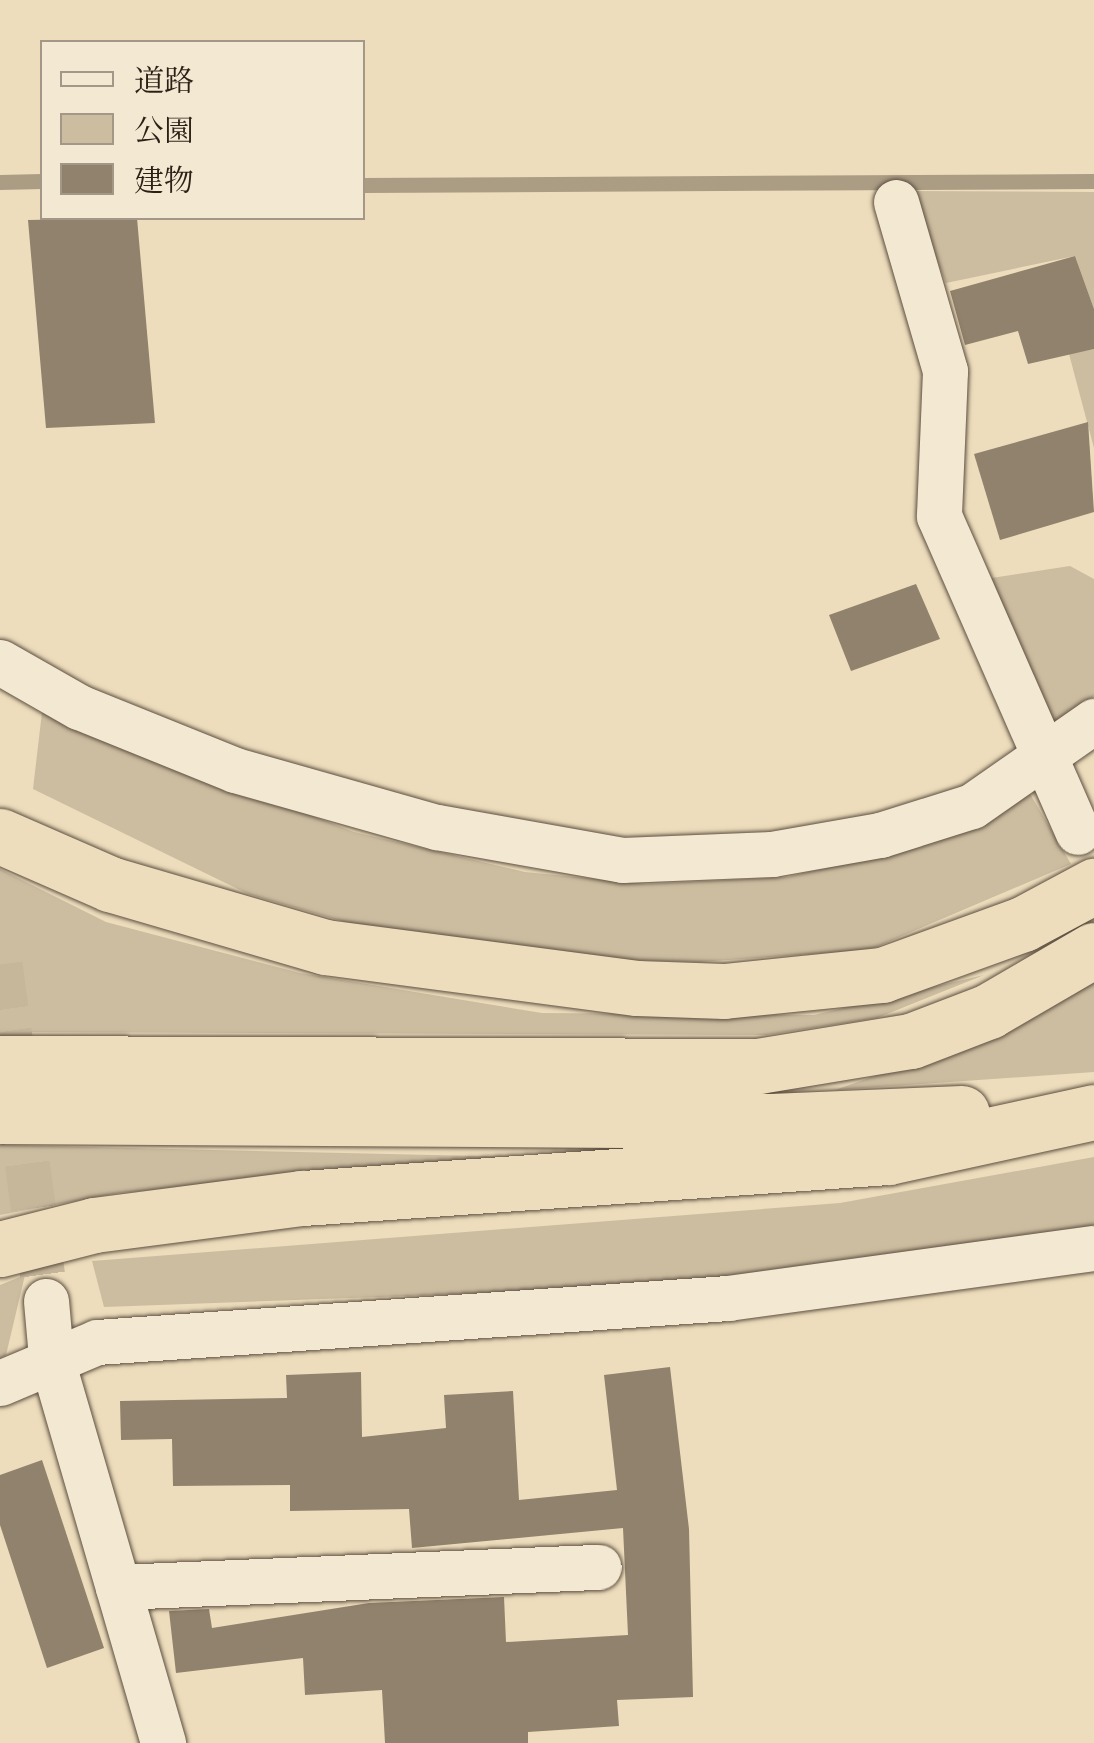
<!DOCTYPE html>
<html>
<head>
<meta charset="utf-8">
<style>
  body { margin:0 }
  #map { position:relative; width:1094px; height:1743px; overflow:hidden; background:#edddbc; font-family:"Old Standard TT","Noto Serif JP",serif }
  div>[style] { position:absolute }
  .green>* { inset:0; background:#ccbda0 }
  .stream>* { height:15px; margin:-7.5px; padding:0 7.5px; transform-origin:7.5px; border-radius:7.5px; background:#ab9c84 }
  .building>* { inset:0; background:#90826c }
  .street-tunnel>* { height:45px; margin-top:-22.5px; transform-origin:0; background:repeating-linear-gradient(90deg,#c6b79b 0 45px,transparent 0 67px) }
  .roads { filter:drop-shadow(0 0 2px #5c4e40) drop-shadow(0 0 2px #5c4e40) }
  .street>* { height:45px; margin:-22.5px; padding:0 22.5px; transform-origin:22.5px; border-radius:22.5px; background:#f3e9d3 }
  .highway>* { height:55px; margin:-27.5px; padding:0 27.5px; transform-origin:27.5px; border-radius:27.5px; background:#edddbc }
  span { translate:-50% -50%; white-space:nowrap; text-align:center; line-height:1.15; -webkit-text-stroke:9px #f3e9d3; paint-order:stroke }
  .legend { position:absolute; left:40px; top:40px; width:325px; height:180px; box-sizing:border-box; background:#f3e9d3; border:2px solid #a39887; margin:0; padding:12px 18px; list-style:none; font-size:30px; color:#2c1f16 }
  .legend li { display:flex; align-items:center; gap:20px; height:50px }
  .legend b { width:50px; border:2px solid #a39887 }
</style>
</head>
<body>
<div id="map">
  <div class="green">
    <i style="clip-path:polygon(910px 191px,1094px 192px,1094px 309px,1075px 256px,946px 283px)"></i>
    <i style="clip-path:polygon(1094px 349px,1094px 448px,1069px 354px)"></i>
    <i style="clip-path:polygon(1070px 566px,1094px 579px,1094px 696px,1051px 732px,978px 580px)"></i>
    <i style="clip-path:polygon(42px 712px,354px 832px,525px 872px,646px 884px,788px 877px,935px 840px,1029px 792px,1071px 864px,869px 950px,699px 962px,540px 958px,408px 940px,248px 894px,33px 789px)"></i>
    <i style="clip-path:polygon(0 869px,106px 922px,300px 973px,542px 1013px,814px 1015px,984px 975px,877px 1018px,766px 1035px,0 1032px)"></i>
    <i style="clip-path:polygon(1094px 975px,1094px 1072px,835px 1090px,1014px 1027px)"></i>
    <i style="clip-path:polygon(0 1145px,516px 1157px,118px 1193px,0 1215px)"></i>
    <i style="clip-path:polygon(1094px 1157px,1094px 1227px,933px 1260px,596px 1289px,104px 1307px,92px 1261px,840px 1203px)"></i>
    <i style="clip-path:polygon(25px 1275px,6px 1355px,0 1358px,0 1285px)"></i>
  </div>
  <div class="stream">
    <i style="left:0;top:182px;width:42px;rotate:-1.4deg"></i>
    <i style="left:362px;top:185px;width:732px;rotate:-0.31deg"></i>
  </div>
  <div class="building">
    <i style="clip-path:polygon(137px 218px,155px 423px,46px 428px,28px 220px)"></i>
    <i style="clip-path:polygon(1075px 256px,1094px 309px,1094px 349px,1028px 364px,1018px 331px,965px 345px,950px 291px)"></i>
    <i style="clip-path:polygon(1088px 422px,1094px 512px,1000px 540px,974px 454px)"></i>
    <i style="clip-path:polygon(916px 584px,940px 639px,851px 671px,829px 615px)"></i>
    <i style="clip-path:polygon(670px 1367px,689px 1529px,693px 1697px,617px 1700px,619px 1726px,528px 1732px,528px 1743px,385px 1743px,382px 1690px,305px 1695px,303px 1658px,176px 1673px,169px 1611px,209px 1609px,212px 1628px,369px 1603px,504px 1597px,506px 1642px,628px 1635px,623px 1528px,412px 1548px,409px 1509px,290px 1511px,290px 1485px,173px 1486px,172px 1439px,121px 1440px,120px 1401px,287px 1398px,286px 1375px,361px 1372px,362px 1437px,446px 1428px,444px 1395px,513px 1391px,519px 1500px,617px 1490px,604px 1375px)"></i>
    <i style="clip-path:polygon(42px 1460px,104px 1648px,47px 1668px,0 1525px,0 1475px)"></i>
  </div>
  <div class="street-tunnel">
    <i style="left:0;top:964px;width:340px;rotate:82.2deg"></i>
  </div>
  <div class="roads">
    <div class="street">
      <i style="left:896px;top:202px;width:176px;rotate:73.8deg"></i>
      <i style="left:945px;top:371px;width:145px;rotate:92.4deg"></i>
      <i style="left:939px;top:516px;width:345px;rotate:66.3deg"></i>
      <i style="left:0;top:662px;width:91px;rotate:29.7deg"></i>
      <i style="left:79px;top:707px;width:168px;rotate:22deg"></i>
      <i style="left:235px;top:770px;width:210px;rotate:15.8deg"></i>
      <i style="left:437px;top:827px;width:188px;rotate:10.1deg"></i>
      <i style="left:622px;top:860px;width:150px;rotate:-2.3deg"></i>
      <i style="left:772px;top:854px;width:110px;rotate:-10deg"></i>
      <i style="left:880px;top:835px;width:96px;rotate:-17.5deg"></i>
      <i style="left:972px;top:806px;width:149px;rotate:-34.9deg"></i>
      <i style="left:46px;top:1301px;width:56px;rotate:84.9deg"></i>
      <i style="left:51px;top:1357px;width:402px;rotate:73.8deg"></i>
      <i style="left:0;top:1383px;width:105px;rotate:-22.9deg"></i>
      <i style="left:97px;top:1342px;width:633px;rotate:-3.99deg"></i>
      <i style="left:728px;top:1298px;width:369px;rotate:-7.8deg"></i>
      <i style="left:118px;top:1587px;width:481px;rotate:-2.4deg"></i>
    </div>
    <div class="highway">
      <i style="left:0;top:836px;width:120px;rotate:23.6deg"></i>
      <i style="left:110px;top:884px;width:224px;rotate:16.3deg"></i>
      <i style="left:325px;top:947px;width:315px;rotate:7.5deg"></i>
      <i style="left:637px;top:988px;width:87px;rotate:2deg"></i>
      <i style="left:724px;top:991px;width:159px;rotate:-5.8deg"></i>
      <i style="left:882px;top:975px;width:150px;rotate:-19.9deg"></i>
      <i style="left:1023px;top:924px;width:81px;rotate:-28.2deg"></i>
      <i style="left:0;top:1063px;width:758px;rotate:0.23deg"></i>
      <i style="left:758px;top:1066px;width:155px;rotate:-9.3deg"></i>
      <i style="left:911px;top:1041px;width:84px;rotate:-21deg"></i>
      <i style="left:989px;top:1011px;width:121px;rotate:-30.2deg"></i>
      <i style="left:0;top:1116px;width:771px;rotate:0.37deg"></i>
      <i style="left:771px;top:1121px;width:191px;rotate:-2.4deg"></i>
      <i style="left:0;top:1249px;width:97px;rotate:-14.3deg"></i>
      <i style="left:94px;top:1225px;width:211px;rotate:-7.4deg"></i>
      <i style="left:303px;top:1198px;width:586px;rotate:-4.01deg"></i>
      <i style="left:888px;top:1157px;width:211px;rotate:-12.3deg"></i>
    </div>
  </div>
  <ul class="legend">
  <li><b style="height:12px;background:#f3e9d3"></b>道路</li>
  <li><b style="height:28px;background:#ccbda0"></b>公園</li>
  <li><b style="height:28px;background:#90826c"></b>建物</li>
  </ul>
</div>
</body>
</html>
